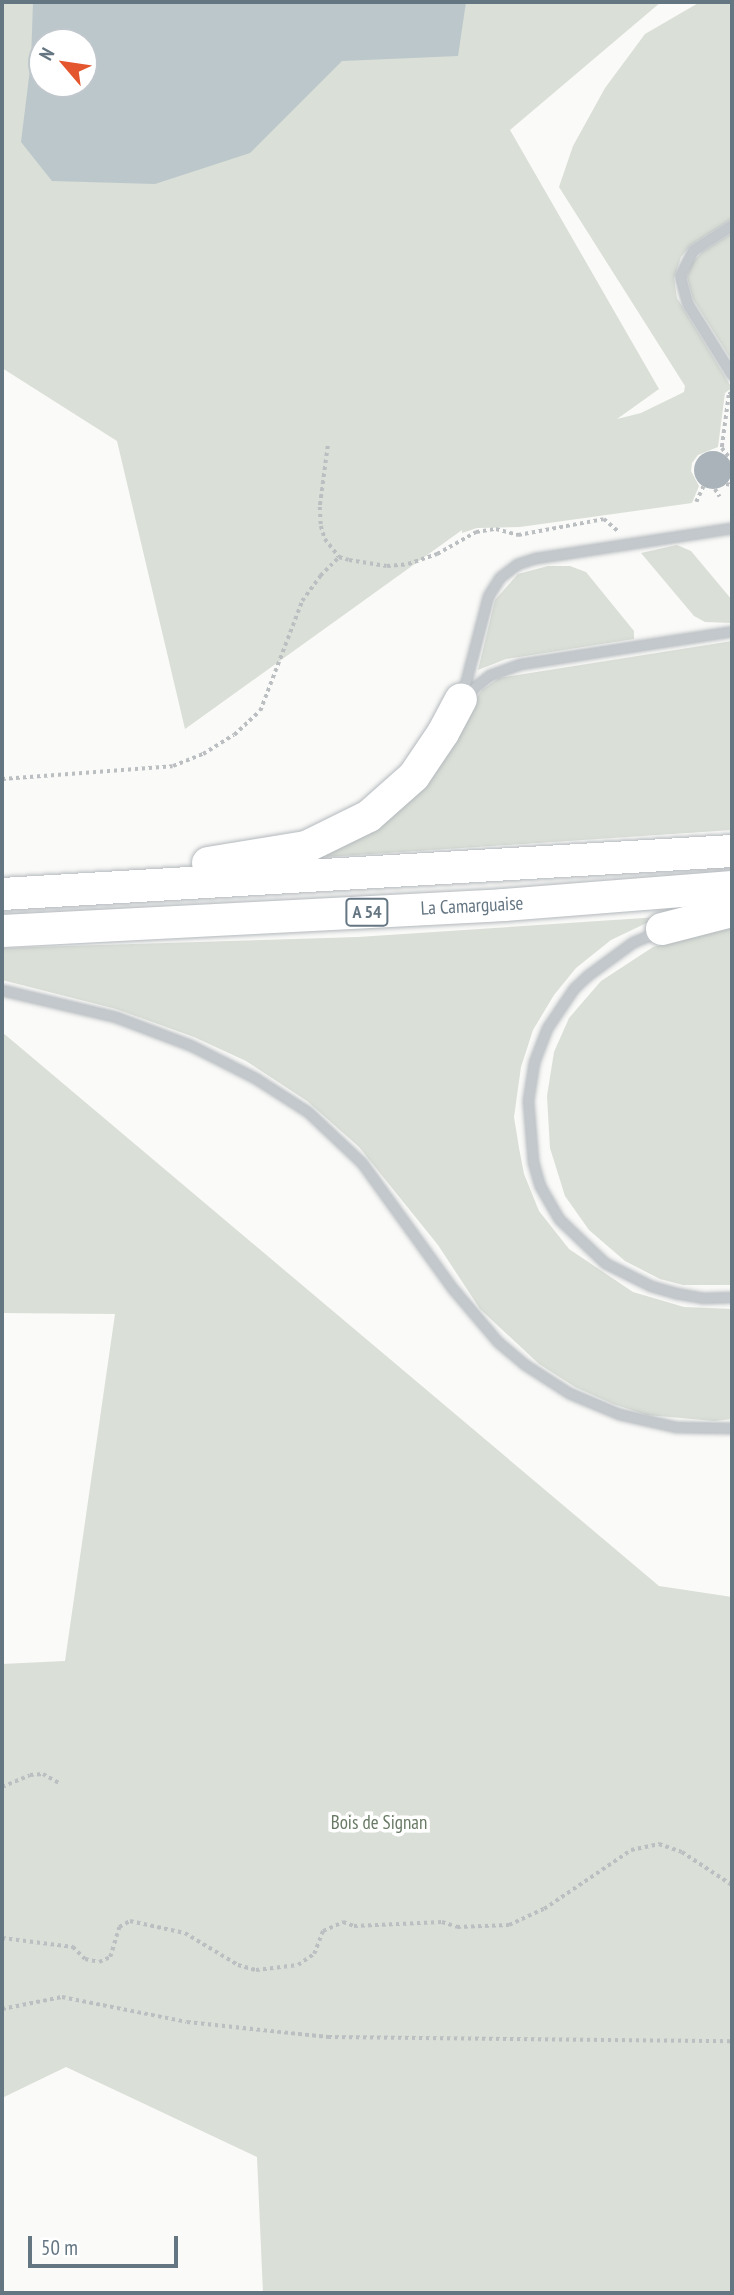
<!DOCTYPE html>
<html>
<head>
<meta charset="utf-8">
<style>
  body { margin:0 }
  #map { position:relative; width:734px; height:2295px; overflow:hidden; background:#fafaf8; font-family:"PT Sans Narrow",sans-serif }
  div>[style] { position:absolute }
  .green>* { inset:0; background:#dadfd7 }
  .water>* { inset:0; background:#bbc7cb }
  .building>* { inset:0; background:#aab3b9 }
  .round { border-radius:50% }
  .path>* { height:3.5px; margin-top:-1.75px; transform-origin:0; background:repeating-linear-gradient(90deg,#bbbfc2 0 3.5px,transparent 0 7px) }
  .roads { filter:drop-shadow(0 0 2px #b4b9bd) drop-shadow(0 0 2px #b4b9bd) }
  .lane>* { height:9px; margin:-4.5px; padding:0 4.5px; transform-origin:4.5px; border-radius:4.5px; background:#c3c8cc }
  .highway>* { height:32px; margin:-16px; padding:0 16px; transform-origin:16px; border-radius:16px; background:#fff }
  span { translate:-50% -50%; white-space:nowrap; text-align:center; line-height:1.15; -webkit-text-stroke:7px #fff; paint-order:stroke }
  .shield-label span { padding:2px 5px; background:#fff; border:2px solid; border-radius:5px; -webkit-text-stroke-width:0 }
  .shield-label { font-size:18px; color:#657683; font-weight:700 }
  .street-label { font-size:19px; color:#657683 }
  .park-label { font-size:19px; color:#687a64 }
  .frame { position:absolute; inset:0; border:4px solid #657683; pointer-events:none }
  .north { position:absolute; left:28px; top:28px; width:70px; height:70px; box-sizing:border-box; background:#fff; border:2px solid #c1c8cd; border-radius:50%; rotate:299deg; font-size:19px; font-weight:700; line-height:28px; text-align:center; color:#657683 }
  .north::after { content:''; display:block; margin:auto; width:24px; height:32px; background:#e4572e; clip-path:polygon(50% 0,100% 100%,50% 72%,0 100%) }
  .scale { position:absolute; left:28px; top:2236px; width:150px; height:32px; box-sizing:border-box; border:4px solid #657683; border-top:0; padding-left:9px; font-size:21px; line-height:24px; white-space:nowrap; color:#657683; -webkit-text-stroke:5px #fff; paint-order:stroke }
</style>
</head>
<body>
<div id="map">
  <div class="green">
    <i style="clip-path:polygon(evenodd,2px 2px,661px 2px,510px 130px,659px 389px,617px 419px,641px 413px,684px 392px,685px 386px,559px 187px,573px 146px,605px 88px,645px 34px,700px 2px,732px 2px,732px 219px,691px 245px,681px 257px,674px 278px,677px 298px,732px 388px,725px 393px,718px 447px,698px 455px,692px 463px,691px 471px,699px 486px,692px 503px,520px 527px,477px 528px,462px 533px,462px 530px,185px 729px,117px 441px,2px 368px,2px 2px,42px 42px,84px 42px,84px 84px,42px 84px,42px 42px)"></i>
    <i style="clip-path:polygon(732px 233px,732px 361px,693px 299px,687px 277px,691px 264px,702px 252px)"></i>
    <i style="clip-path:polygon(677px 545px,691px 551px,732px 600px,732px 623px,705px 622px,694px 616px,641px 553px)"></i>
    <i style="clip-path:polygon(548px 566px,570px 566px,586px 572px,634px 631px,634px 639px,506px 659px,478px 670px,495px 600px,518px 574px)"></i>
    <i style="clip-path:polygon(732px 641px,732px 830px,327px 857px,326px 851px,467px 711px,482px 690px,499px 678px)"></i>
    <i style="clip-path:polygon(659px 917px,611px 940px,576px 968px,554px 995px,533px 1030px,521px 1067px,514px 1117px,519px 1148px,524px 1174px,539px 1211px,569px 1249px,633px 1292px,684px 1307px,732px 1309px,732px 1419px,714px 1421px,647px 1415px,613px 1404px,575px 1387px,539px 1364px,480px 1309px,438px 1245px,359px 1147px,307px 1101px,246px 1061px,194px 1037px,116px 1009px,2px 980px,2px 948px,358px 937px)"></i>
    <i style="clip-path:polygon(732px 927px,732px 1285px,683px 1285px,660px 1279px,625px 1261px,589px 1230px,565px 1196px,550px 1148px,547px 1096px,554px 1052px,569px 1018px,601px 981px,653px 947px)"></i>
    <i style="clip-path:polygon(2px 1032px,659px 1586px,732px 1597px,732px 2293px,263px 2293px,257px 2157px,66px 2067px,2px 2098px,2px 1664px,65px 1661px,115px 1314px,2px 1313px)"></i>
  </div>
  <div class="water">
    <i style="clip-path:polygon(evenodd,33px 2px,466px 2px,458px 56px,342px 61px,250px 153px,155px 184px,52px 181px,21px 142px,31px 61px,33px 2px,42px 42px,84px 42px,84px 84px,42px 84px,42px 42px)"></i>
  </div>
  <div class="building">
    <i class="round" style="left:694px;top:451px;width:38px;height:38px"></i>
  </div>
  <div class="path">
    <i style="left:732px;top:393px;width:4px;rotate:146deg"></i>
    <i style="left:729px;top:395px;width:53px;rotate:97.5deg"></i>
    <i style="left:722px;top:448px;width:16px;rotate:52deg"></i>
    <i style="left:328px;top:446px;width:62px;rotate:97.5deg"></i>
    <i style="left:320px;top:507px;width:19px;rotate:87deg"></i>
    <i style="left:321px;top:526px;width:14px;rotate:73deg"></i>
    <i style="left:325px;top:539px;width:23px;rotate:52deg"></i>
    <i style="left:339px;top:557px;width:10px;rotate:17deg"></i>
    <i style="left:349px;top:560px;width:38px;rotate:9deg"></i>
    <i style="left:387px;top:566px;width:21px;rotate:-5deg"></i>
    <i style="left:408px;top:564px;width:31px;rotate:-19deg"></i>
    <i style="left:437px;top:554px;width:45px;rotate:-29.4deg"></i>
    <i style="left:476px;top:532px;width:20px;rotate:-9deg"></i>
    <i style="left:496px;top:529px;width:23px;rotate:15deg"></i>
    <i style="left:518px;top:535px;width:87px;rotate:-10.5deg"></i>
    <i style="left:604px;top:519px;width:20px;rotate:41deg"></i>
    <i style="left:726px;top:484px;width:6px;rotate:9deg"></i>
    <i style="left:715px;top:489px;width:9px;rotate:58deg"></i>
    <i style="left:696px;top:502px;width:17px;rotate:-65deg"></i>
    <i style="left:2px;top:779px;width:171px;rotate:-4.3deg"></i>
    <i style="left:173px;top:766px;width:32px;rotate:-22deg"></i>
    <i style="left:203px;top:754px;width:36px;rotate:-32deg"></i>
    <i style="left:234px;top:735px;width:35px;rotate:-43deg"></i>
    <i style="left:260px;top:711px;width:118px;rotate:-69.1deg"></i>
    <i style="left:302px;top:601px;width:31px;rotate:-54deg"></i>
    <i style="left:320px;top:576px;width:27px;rotate:-45deg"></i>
    <i style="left:2px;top:1787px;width:30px;rotate:-23deg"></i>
    <i style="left:30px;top:1775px;width:13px;rotate:-4deg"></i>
    <i style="left:43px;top:1774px;width:18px;rotate:29deg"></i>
    <i style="left:2px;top:1938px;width:72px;rotate:7.2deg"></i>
    <i style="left:73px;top:1947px;width:17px;rotate:45deg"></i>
    <i style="left:85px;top:1959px;width:14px;rotate:12deg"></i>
    <i style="left:99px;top:1962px;width:12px;rotate:-24deg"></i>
    <i style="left:110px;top:1957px;width:31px;rotate:-73deg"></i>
    <i style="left:119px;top:1927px;width:13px;rotate:-29deg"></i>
    <i style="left:130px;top:1921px;width:56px;rotate:12.3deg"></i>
    <i style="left:185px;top:1933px;width:62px;rotate:31.1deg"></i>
    <i style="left:238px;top:1965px;width:19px;rotate:16deg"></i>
    <i style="left:256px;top:1970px;width:42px;rotate:-6.8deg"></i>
    <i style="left:298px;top:1965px;width:19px;rotate:-35deg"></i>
    <i style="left:314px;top:1954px;width:25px;rotate:-69deg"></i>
    <i style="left:323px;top:1931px;width:22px;rotate:-24deg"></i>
    <i style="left:343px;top:1922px;width:12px;rotate:20deg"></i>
    <i style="left:354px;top:1926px;width:88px;rotate:-2.6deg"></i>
    <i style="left:442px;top:1922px;width:16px;rotate:18deg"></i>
    <i style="left:457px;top:1927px;width:52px;rotate:-2.2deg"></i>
    <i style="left:509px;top:1925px;width:38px;rotate:-25deg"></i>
    <i style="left:544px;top:1909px;width:105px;rotate:-34.1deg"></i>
    <i style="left:631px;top:1850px;width:29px;rotate:-12deg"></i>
    <i style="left:659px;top:1844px;width:24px;rotate:19deg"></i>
    <i style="left:682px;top:1852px;width:60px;rotate:33.4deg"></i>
    <i style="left:2px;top:2009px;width:61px;rotate:-11.3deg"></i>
    <i style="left:62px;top:1997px;width:127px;rotate:11.3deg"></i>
    <i style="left:187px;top:2022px;width:142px;rotate:6.1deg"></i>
    <i style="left:328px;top:2037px;width:404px;rotate:0.6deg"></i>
  </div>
  <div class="roads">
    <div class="lane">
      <i style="left:732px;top:225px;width:46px;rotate:147.3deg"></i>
      <i style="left:693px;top:250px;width:29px;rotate:117deg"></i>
      <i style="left:680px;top:276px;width:28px;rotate:75deg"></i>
      <i style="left:687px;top:303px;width:85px;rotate:58deg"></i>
      <i style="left:465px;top:695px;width:32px;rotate:-39deg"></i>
      <i style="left:490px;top:675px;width:32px;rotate:-20deg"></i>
      <i style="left:520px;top:664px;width:215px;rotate:-8.8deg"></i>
      <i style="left:462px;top:696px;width:103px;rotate:-75.4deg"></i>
      <i style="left:488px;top:596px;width:22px;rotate:-58deg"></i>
      <i style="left:500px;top:577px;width:21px;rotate:-37deg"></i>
      <i style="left:517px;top:564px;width:20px;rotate:-18deg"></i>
      <i style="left:536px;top:558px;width:198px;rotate:-8.7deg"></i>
      <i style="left:657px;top:932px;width:26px;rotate:157deg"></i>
      <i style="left:633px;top:942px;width:56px;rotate:143.7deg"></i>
      <i style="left:588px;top:975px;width:19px;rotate:137deg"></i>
      <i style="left:574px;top:988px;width:48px;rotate:124deg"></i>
      <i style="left:547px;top:1028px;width:36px;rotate:111deg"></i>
      <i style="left:534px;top:1062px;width:39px;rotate:99deg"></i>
      <i style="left:528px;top:1101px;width:61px;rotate:85.3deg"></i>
      <i style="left:533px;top:1162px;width:25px;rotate:74deg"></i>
      <i style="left:540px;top:1186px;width:38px;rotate:60deg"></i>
      <i style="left:559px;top:1219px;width:64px;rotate:43.7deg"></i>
      <i style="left:605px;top:1263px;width:51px;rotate:26.6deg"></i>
      <i style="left:651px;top:1286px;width:25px;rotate:16deg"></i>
      <i style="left:675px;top:1293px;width:27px;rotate:10deg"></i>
      <i style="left:702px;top:1298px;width:30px;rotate:-2deg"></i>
      <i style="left:2px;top:990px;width:117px;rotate:13.3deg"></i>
      <i style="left:116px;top:1017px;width:79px;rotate:20.7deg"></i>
      <i style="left:190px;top:1045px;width:73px;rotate:26.9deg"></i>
      <i style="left:255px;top:1078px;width:63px;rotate:32.7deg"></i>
      <i style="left:308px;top:1112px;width:74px;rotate:43.4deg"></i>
      <i style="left:362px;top:1163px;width:155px;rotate:54.2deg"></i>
      <i style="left:453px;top:1289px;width:70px;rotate:49.7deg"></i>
      <i style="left:498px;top:1342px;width:34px;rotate:40deg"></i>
      <i style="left:524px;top:1364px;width:54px;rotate:32.8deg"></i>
      <i style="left:569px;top:1393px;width:54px;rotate:22.8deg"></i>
      <i style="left:619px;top:1414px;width:58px;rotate:12.8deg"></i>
      <i style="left:676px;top:1427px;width:56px;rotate:1deg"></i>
    </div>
    <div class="highway">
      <i style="left:208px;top:863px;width:99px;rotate:-9.3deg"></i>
      <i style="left:306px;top:847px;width:70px;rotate:-26.2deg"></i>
      <i style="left:369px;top:816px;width:60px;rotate:-41.6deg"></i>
      <i style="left:414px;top:776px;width:52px;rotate:-56deg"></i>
      <i style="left:443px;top:733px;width:38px;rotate:-62deg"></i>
      <i style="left:2px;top:894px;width:731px;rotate:-3.37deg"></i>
      <i style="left:662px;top:929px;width:72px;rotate:-14.4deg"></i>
      <i style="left:2px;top:931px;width:503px;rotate:-2.96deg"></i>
      <i style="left:504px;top:905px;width:229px;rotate:-4.5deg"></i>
    </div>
  </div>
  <div class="shield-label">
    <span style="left:367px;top:912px">A 54</span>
  </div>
  <div class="street-label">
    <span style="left:472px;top:906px;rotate:-3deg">La Camarguaise</span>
  </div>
  <div class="park-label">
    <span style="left:379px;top:1823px">Bois de Signan</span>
  </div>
  <div class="frame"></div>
  <div class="north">N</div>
  <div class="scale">50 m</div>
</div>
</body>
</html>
